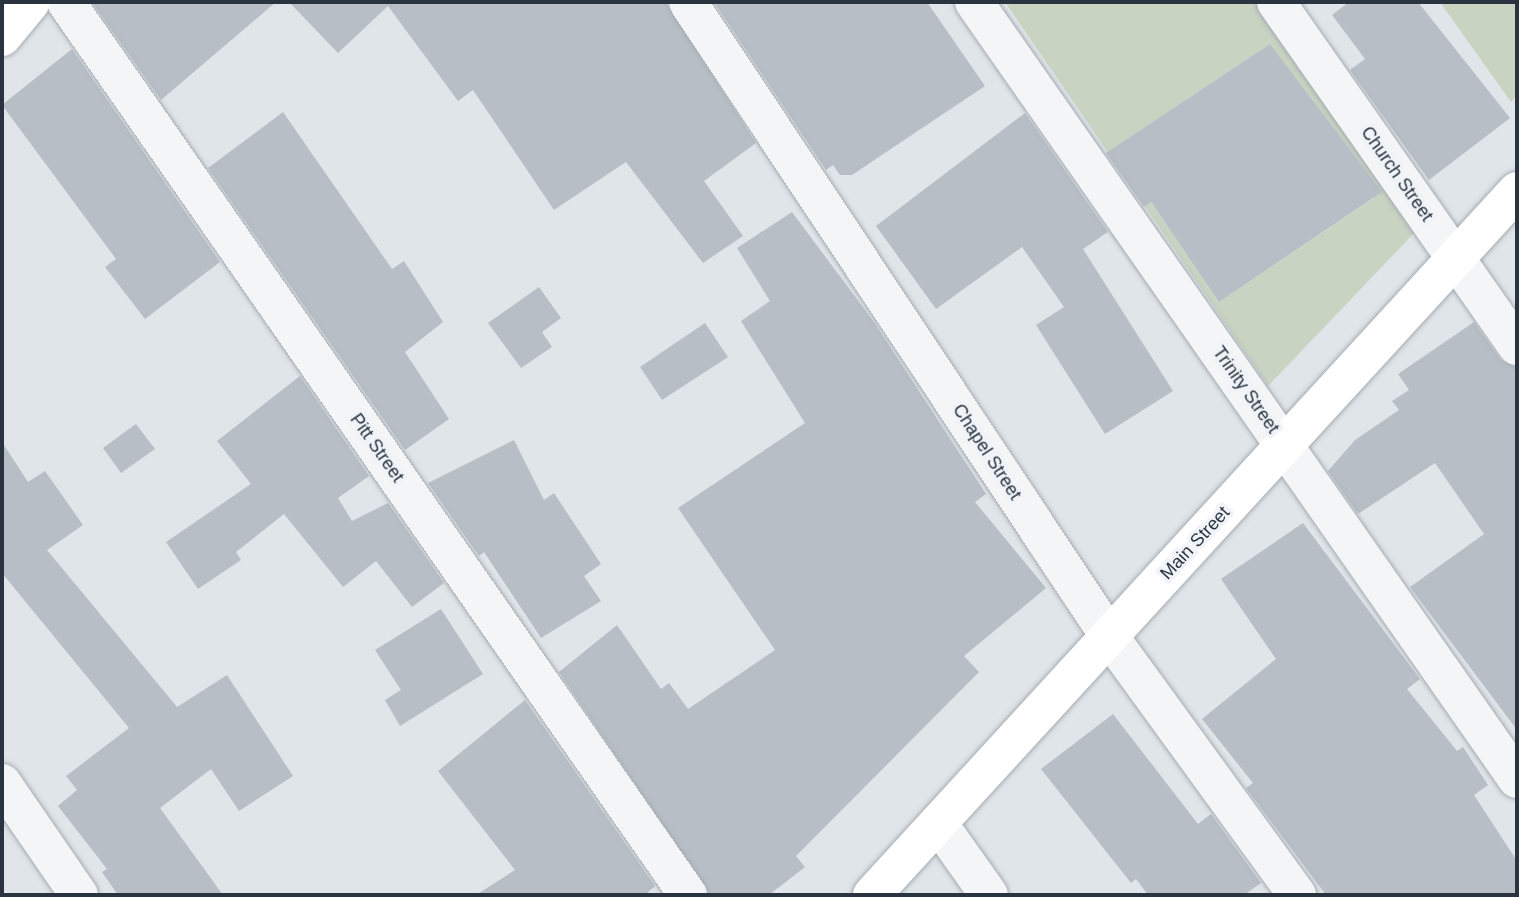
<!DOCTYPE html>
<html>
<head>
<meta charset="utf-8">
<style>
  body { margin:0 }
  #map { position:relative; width:1519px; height:897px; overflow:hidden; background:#e0e5e9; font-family:Helvetica,sans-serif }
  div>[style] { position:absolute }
  .green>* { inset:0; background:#c8d3c2 }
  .building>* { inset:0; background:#b8bec6 }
  .roads { filter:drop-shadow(0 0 2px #a5acb3) drop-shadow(0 0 2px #a5acb3) }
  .street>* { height:38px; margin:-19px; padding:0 19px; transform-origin:19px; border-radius:19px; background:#f3f5f7 }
  .secondary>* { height:38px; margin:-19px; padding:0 19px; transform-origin:19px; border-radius:19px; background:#fff }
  span { translate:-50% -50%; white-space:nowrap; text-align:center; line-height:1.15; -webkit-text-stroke:7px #f0f3f7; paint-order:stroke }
  .street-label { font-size:18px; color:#293440 }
  .frame { position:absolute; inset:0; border:4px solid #293440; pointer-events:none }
</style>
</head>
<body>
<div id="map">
  <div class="green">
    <i style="clip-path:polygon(evenodd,1005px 2px,1255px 2px,1417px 230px,1268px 386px,1005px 2px,1270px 44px,1374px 198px,1219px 302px,1114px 148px,1270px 44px)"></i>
    <i style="clip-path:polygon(1440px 2px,1517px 2px,1517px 95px,1511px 102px)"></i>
  </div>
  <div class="building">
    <i style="clip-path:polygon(92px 2px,276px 2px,161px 100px)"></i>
    <i style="clip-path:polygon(289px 2px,666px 2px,756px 143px,704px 181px,743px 236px,703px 263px,626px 162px,554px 210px,473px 90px,458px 101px,388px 6px,338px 53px)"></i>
    <i style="clip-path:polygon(714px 2px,927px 2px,985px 86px,852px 175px,840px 175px,833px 165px,826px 170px)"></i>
    <i style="clip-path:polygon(1349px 2px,1418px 2px,1510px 118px,1429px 180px,1350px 70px,1365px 59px,1332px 15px)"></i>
    <i style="clip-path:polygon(1270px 44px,1382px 192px,1219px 302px,1151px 202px,1144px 207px,1106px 153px)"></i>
    <i style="clip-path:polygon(72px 49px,220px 262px,145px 319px,105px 267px,116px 259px,2px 105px)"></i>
    <i style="clip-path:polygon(283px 112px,392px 269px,404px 261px,443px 322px,405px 352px,449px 419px,405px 450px,208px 168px)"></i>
    <i style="clip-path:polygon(1025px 113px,1108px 232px,1083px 249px,1173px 391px,1105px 434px,1036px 325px,1064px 307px,1022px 247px,936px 309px,876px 226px)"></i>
    <i style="clip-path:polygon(792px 212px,874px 322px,986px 494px,975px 502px,1046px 588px,964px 656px,979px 672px,796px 856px,805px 867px,769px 895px,710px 895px,559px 672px,617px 625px,661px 689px,669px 683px,688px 709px,775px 650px,678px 508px,805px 423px,741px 321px,770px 301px,737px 248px)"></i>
    <i style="clip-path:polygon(539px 287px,561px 318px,542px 332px,552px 347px,521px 368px,488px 323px)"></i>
    <i style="clip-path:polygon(1474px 322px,1500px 359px,1517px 368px,1517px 730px,1410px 587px,1484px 534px,1435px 463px,1358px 514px,1328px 471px,1355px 440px,1399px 410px,1392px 401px,1409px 390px,1398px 374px)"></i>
    <i style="clip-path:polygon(705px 323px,728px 357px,662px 400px,640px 367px)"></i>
    <i style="clip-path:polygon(300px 376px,369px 476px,338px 498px,352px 521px,388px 503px,444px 583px,412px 607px,376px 561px,343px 587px,284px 514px,236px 552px,241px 560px,198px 589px,166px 542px,251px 484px,217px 441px)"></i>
    <i style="clip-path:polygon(136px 424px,155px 449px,121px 473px,103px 448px)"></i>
    <i style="clip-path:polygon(514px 440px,544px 500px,554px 493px,601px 564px,584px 576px,601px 601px,541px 638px,484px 552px,479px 556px,428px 483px)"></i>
    <i style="clip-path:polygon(2px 442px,28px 482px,45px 471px,83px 525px,47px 550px,177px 707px,227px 675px,293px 776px,239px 811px,211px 769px,160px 808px,223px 895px,118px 895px,102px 872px,107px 869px,58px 806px,77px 790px,66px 776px,129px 728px,2px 573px)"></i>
    <i style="clip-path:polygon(1303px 523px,1420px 679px,1407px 689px,1457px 751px,1463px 747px,1488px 785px,1474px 795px,1517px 861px,1517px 895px,1326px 895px,1246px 788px,1253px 783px,1202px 719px,1276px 659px,1221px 579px)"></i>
    <i style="clip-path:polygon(441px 609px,483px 674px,400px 726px,385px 700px,401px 690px,375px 650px)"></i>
    <i style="clip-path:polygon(525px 700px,655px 886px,645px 895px,476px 895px,515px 870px,438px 771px)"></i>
    <i style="clip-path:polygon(1113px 714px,1198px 824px,1211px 814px,1261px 883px,1244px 895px,1148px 895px,1136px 879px,1131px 883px,1041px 769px)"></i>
  </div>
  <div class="roads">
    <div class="street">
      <i style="left:66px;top:2px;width:1088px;rotate:55.14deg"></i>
      <i style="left:688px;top:2px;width:761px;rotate:56.41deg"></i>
      <i style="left:1109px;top:636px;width:320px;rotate:54deg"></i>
      <i style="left:974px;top:2px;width:948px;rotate:55.05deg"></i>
      <i style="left:1276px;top:2px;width:420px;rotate:55deg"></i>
      <i style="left:2px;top:783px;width:136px;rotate:55.5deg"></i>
      <i style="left:938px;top:823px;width:88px;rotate:54.7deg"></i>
    </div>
    <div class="secondary">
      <i style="left:2px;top:37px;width:45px;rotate:-50.4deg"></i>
      <i style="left:872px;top:895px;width:955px;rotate:-47.5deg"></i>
    </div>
  </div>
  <div class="street-label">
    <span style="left:1397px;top:174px;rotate:55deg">Church Street</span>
    <span style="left:1246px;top:390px;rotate:55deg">Trinity Street</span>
    <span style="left:377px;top:448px;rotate:55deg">Pitt Street</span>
    <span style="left:987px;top:452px;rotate:57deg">Chapel Street</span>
    <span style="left:1195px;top:543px;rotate:-47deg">Main Street</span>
  </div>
  <div class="frame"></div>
</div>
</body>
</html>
